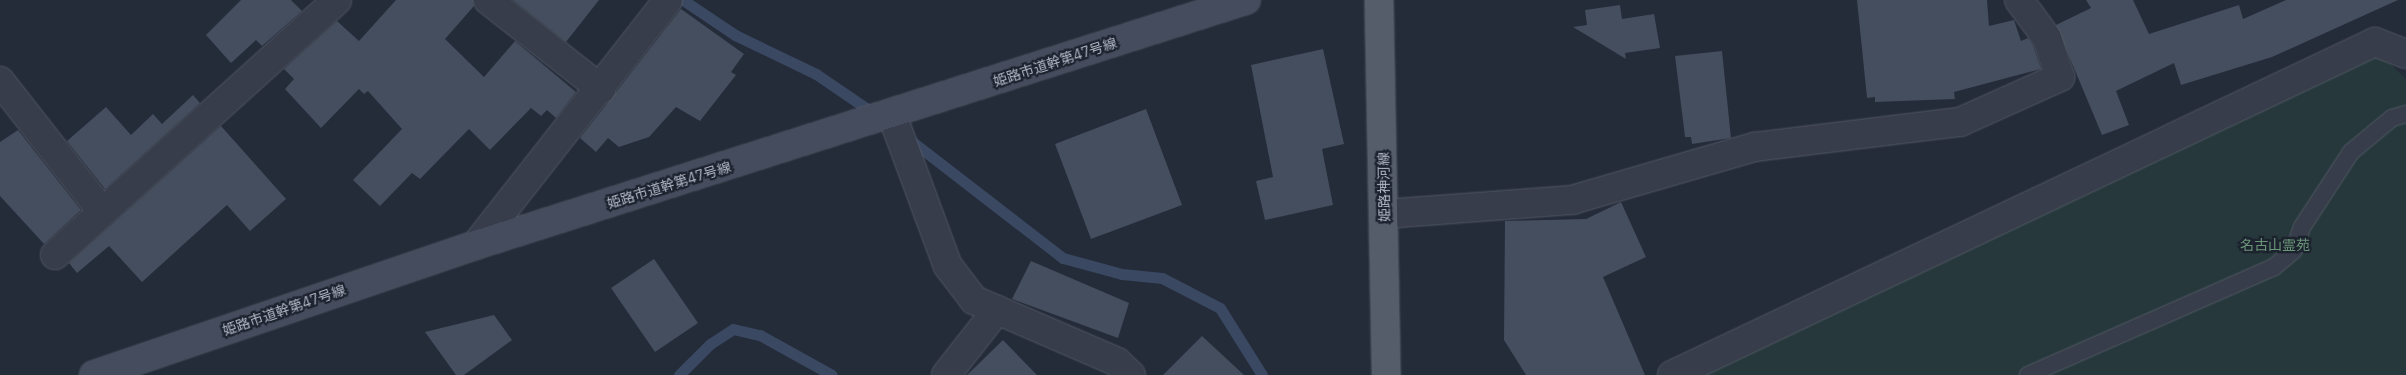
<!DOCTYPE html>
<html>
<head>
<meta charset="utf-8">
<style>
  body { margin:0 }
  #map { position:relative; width:2406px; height:375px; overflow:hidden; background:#242b39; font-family:"IBM Plex Sans","Noto Sans JP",sans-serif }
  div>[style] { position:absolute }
  .green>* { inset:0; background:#26383b }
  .stream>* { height:11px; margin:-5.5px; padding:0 5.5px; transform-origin:5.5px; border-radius:5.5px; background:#3a4862 }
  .building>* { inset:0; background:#454e5e }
  .roads { filter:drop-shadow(0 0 1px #525865) drop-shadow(0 0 1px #525865) }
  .lane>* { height:16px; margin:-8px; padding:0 8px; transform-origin:8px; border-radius:8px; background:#373d4a }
  .street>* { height:28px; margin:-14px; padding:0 14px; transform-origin:14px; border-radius:14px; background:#373d4a }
  .secondary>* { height:28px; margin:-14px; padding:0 14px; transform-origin:14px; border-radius:14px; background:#454c5d }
  .primary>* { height:28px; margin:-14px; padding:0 14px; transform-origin:14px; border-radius:14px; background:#555c6a }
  span { translate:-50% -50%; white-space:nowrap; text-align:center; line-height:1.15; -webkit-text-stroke:4.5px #1c232f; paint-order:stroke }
  .street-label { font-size:14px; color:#b2b8c6 }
  .park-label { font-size:14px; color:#6b9578 }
</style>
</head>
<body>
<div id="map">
  <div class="green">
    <i style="clip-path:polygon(2379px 53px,2406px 79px,2406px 375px,1701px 375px)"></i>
  </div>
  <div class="stream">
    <i style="left:683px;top:0;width:63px;rotate:33.9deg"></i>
    <i style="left:735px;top:35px;width:90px;rotate:25.7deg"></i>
    <i style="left:816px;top:74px;width:73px;rotate:34.3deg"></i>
    <i style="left:905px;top:136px;width:200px;rotate:37.7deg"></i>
    <i style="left:1063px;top:258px;width:61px;rotate:15.2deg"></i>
    <i style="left:1122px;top:274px;width:40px;rotate:5.7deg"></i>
    <i style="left:1162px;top:278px;width:65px;rotate:27.3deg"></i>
    <i style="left:1220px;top:308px;width:79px;rotate:57.9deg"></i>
    <i style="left:679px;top:375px;width:44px;rotate:-45deg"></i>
    <i style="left:710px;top:344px;width:27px;rotate:-33deg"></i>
    <i style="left:733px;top:329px;width:28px;rotate:13deg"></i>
    <i style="left:760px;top:335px;width:82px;rotate:29.1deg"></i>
  </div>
  <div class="building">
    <i style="clip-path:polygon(241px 0,291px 0,302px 11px,262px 46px,256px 40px,231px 63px,206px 35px)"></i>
    <i style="clip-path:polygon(396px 0,473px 0,474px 6px,445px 39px,484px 77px,515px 41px,576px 92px,556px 118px,547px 110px,541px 116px,531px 108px,490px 150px,469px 129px,420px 179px,412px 173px,380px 206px,353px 180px,402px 129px,368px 91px,364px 94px,359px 89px,321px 128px,285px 89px,294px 79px,284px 69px,337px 21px,359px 41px)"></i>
    <i style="clip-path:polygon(513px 0,599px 0,566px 42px)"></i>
    <i style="clip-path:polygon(1857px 0,1987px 0,1989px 26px,2014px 20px,2021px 41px,2028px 38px,2033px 45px,2041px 69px,1954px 92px,1955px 99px,1875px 102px,1875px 97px,1867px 98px)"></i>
    <i style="clip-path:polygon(2086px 0,2133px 0,2149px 34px,2239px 5px,2243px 19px,2286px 0,2398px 0,2272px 57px,2181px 85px,2174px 63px,2116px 91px,2129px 125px,2102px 135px,2056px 25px,2091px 8px)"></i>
    <i style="clip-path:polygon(1620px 5px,1622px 19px,1654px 14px,1660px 48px,1625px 53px,1626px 59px,1573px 27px,1587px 25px,1585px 10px)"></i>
    <i style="clip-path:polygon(681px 9px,744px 54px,731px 72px,736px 75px,700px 121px,676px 107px,649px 137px,619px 147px,608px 138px,596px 152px,580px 138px)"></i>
    <i style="clip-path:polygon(1323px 49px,1344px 144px,1322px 149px,1333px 205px,1265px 220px,1256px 181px,1273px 177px,1251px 65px)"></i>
    <i style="clip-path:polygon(1722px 51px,1731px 138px,1692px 144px,1691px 137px,1685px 137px,1675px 56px)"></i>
    <i style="clip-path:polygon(193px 95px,200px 103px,105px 189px,67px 141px,106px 107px,131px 135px,153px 114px,162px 124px)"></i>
    <i style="clip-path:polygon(1146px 109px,1182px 205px,1091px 239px,1055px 144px)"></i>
    <i style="clip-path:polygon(221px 126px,286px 199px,250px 231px,227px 205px,142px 282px,109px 246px,77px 273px,69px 263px)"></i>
    <i style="clip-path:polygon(18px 130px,81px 210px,44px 244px,0 196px,0 142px)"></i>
    <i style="clip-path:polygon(1621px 202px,1646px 257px,1603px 277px,1645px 375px,1526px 375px,1504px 340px,1505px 221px,1586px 219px)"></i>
    <i style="clip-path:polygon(654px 259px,698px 323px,655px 352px,611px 288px)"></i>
    <i style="clip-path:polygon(1031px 261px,1129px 303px,1118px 338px,1012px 299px)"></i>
    <i style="clip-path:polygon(494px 315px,512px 340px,464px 375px,456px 375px,425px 332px)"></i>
    <i style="clip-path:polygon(1202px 336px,1244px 375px,1163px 375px)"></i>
    <i style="clip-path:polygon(1003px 340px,1037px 375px,967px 375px)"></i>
  </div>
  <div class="roads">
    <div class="lane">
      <i style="left:2028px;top:375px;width:269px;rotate:-23.7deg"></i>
      <i style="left:2274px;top:267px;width:26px;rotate:-40deg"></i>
      <i style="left:2294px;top:250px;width:24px;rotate:-71deg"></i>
      <i style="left:2302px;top:227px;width:90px;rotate:-56.8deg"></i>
      <i style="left:2351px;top:152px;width:53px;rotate:-39.7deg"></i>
      <i style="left:2392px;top:118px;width:15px;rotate:-16deg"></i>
    </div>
    <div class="street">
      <i style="left:488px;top:0;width:144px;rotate:38.2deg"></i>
      <i style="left:0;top:81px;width:165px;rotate:51.9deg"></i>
      <i style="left:892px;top:115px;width:161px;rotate:69.7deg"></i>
      <i style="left:948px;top:266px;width:43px;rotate:52.6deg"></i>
      <i style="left:974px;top:300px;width:156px;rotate:23.4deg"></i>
      <i style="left:1117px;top:362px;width:19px;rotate:43deg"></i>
      <i style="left:1385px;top:214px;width:188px;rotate:-4.3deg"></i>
      <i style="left:1572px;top:200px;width:191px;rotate:-16.2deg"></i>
      <i style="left:1755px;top:147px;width:207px;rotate:-7deg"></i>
      <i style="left:1960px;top:122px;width:110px;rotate:-24.2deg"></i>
      <i style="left:2060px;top:77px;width:41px;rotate:-108.4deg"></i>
      <i style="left:2047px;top:38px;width:47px;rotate:-126.4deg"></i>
      <i style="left:476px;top:245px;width:311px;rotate:-51.9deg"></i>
      <i style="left:55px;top:255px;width:380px;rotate:-42.1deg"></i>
      <i style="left:946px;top:375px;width:83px;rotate:-51.9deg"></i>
      <i style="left:1672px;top:375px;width:778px;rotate:-25.35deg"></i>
      <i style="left:2375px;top:42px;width:33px;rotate:21deg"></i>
    </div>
    <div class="secondary">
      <i style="left:94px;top:375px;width:404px;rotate:-18.8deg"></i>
      <i style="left:476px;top:245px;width:808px;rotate:-17.65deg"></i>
    </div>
    <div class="primary">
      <i style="left:1379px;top:0;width:375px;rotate:88.9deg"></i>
    </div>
  </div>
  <div class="street-label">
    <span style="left:1055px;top:62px;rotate:-18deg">姫路市道幹第47号線</span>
    <span style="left:669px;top:185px;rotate:-17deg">姫路市道幹第47号線</span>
    <span style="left:1384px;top:187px;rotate:-91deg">姫路神河線</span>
    <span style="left:284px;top:310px;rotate:-19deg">姫路市道幹第47号線</span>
  </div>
  <div class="park-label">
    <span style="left:2275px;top:245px">名古山霊苑</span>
  </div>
</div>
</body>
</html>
